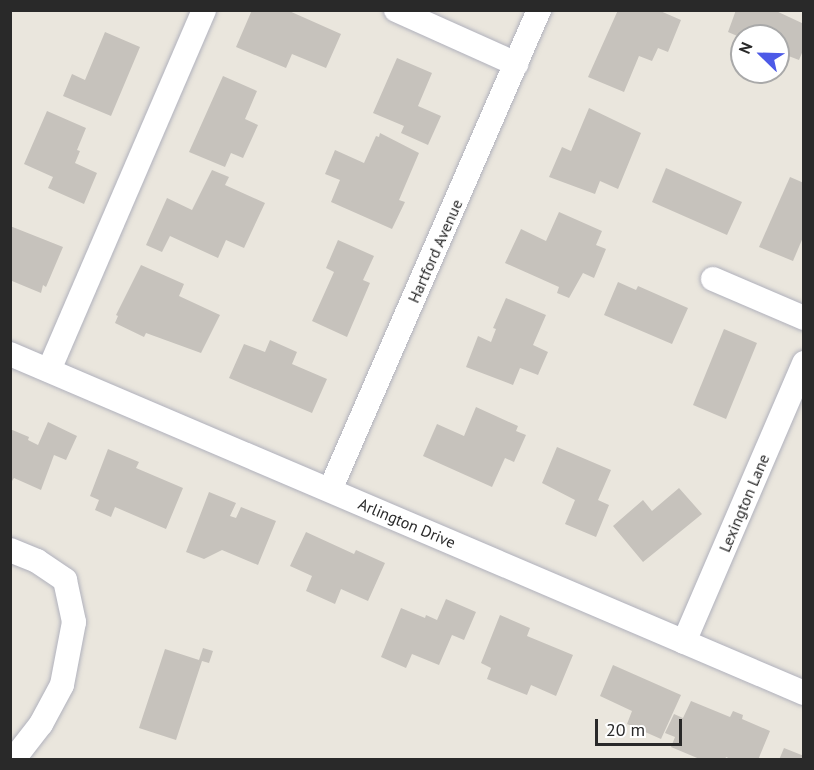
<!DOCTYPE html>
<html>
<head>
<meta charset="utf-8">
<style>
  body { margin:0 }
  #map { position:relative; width:814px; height:770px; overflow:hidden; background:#eae6dd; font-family:"PT Sans",sans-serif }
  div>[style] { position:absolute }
  .building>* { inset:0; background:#c6c2bc }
  .roads { filter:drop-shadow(0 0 2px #b0b1bc) drop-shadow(0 0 2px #b0b1bc) }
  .street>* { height:24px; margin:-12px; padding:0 12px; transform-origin:12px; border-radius:12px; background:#fff }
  span { translate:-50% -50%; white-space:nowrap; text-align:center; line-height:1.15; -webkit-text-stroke:4.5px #fff; paint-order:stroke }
  .street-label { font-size:16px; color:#292929 }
  .frame { position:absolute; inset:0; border:12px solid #292929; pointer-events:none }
  .north { position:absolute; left:730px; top:24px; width:60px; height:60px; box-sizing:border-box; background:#fff; border:2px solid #a9a9a9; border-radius:50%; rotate:293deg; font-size:16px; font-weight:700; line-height:24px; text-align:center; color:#292929 }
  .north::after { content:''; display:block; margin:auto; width:21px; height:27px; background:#4d5ae7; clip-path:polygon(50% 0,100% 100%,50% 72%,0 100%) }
  .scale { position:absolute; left:595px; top:719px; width:87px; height:27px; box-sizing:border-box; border:3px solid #292929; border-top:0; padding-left:8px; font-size:18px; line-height:21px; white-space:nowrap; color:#292929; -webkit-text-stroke:4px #fff; paint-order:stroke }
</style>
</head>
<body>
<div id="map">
  <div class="building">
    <i style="clip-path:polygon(252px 10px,287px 10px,341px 34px,326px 68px,292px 54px,286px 68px,236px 47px)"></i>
    <i style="clip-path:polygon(618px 10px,658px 10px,681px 20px,668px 52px,658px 48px,652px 61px,639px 56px,624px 92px,588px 77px)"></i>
    <i style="clip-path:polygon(736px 10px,774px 10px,804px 24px,804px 48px,799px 60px,778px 52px,778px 36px,742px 38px,728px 32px)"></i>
    <i style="clip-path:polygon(105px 32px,140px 47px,111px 116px,63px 96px,72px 74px,85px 80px)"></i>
    <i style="clip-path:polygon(397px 58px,432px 73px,418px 106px,441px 116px,428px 145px,401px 133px,404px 126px,373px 113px)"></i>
    <i style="clip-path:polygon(223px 76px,257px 91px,245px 119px,258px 125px,243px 158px,231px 153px,225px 167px,189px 152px)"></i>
    <i style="clip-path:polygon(589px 108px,641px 133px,618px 189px,600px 181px,595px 194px,549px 177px,562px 147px,571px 151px)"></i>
    <i style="clip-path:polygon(47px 111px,86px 128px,77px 150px,80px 151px,75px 163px,97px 173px,84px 204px,48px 188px,53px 177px,24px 164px)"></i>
    <i style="clip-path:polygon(380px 133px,419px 153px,399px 200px,405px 202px,392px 229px,331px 202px,340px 180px,325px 174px,335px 150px,364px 163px,376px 136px,379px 137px)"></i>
    <i style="clip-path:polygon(666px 168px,742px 202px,727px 235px,652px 202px)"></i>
    <i style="clip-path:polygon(212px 170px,229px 177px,225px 185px,265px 203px,244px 248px,226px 240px,218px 258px,170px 236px,162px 252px,146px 245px,167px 198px,192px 210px)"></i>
    <i style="clip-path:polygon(790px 177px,804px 183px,804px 235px,793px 261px,759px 247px)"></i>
    <i style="clip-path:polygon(559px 212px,602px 231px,596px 245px,606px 249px,594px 278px,583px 273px,569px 298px,557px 293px,559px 287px,505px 263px,521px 229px,546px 241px)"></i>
    <i style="clip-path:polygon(10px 226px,63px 247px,46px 287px,43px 285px,41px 293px,12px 281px)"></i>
    <i style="clip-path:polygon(338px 240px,374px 256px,363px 280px,370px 283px,347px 337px,312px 321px,334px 272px,326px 268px)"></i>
    <i style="clip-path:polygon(141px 265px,184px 284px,179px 296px,220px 315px,201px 353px,146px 333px,144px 337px,115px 323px,118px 316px,116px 315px)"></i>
    <i style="clip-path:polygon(618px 282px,636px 290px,638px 286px,688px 308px,672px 344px,604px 315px)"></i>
    <i style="clip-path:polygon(506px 298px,546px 315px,533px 345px,548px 352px,538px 375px,520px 368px,513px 385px,466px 367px,478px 336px,491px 342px,496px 329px,493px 328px)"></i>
    <i style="clip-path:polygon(724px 329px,757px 343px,726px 419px,693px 405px)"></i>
    <i style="clip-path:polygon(270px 340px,297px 352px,292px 364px,327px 379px,312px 413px,229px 378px,244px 344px,265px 352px)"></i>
    <i style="clip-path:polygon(476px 407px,518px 426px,516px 431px,526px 435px,514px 462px,505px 458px,492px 487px,423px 456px,437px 424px,464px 436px)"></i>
    <i style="clip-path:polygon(48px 422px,77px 436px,66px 460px,54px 455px,41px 490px,14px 478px,10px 484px,10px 429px,29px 437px,28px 440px,38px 445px)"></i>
    <i style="clip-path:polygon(557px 447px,611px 470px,598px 500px,609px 505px,596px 537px,565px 524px,575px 500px,542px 483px)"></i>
    <i style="clip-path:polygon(108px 449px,139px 462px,136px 468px,183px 488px,166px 529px,115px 507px,111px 517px,95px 510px,99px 500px,90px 496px)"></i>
    <i style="clip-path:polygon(679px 488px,702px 514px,643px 562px,613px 526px,643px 500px,652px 511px)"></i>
    <i style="clip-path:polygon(209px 492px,236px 503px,230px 516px,236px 518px,241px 507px,276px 521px,258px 565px,222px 550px,204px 559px,186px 552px)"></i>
    <i style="clip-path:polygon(306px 532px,354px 554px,356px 550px,385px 563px,368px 601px,341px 589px,335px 604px,306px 591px,312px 576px,290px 566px)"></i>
    <i style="clip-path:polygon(446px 599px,476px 612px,464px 640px,452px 635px,439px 665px,412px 654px,406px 668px,381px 657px,401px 608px,425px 618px,426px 615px,437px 620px)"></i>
    <i style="clip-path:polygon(500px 615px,530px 628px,527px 636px,573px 655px,556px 696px,531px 685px,527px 695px,487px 679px,491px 668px,481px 663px)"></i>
    <i style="clip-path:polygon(203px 648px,213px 651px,209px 663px,202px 661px,176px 740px,139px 728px,165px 649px,199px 660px)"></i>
    <i style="clip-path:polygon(613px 665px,681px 695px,661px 739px,627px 724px,632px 711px,600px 696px)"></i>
    <i style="clip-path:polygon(691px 701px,730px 717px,733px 711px,743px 715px,742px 719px,770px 731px,758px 760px,733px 760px,726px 757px,725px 760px,702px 760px,671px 747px,675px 737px,665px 733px,674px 714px,683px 718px)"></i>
    <i style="clip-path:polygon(784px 748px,804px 756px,804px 760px,779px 760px)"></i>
  </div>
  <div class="roads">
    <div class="street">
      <i style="left:396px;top:10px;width:132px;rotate:24.2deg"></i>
      <i style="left:713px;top:279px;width:99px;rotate:23.2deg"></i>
      <i style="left:10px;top:354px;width:863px;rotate:23.12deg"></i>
      <i style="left:49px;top:370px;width:392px;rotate:-66.7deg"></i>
      <i style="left:330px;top:490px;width:524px;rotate:-66.47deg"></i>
      <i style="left:10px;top:550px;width:29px;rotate:22deg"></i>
      <i style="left:37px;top:561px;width:34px;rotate:34deg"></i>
      <i style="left:65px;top:580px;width:43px;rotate:77.9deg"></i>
      <i style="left:74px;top:622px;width:64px;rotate:100.8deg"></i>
      <i style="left:62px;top:685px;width:44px;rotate:118.3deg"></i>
      <i style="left:41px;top:724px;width:46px;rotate:127.9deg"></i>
      <i style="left:684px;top:642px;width:304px;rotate:-66.7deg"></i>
    </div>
  </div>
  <div class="street-label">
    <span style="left:435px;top:251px;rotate:-66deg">Hartford Avenue</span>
    <span style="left:744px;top:503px;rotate:-67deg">Lexington Lane</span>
    <span style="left:407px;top:523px;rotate:23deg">Arlington Drive</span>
  </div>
  <div class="frame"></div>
  <div class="north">N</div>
  <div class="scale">20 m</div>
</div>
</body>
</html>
